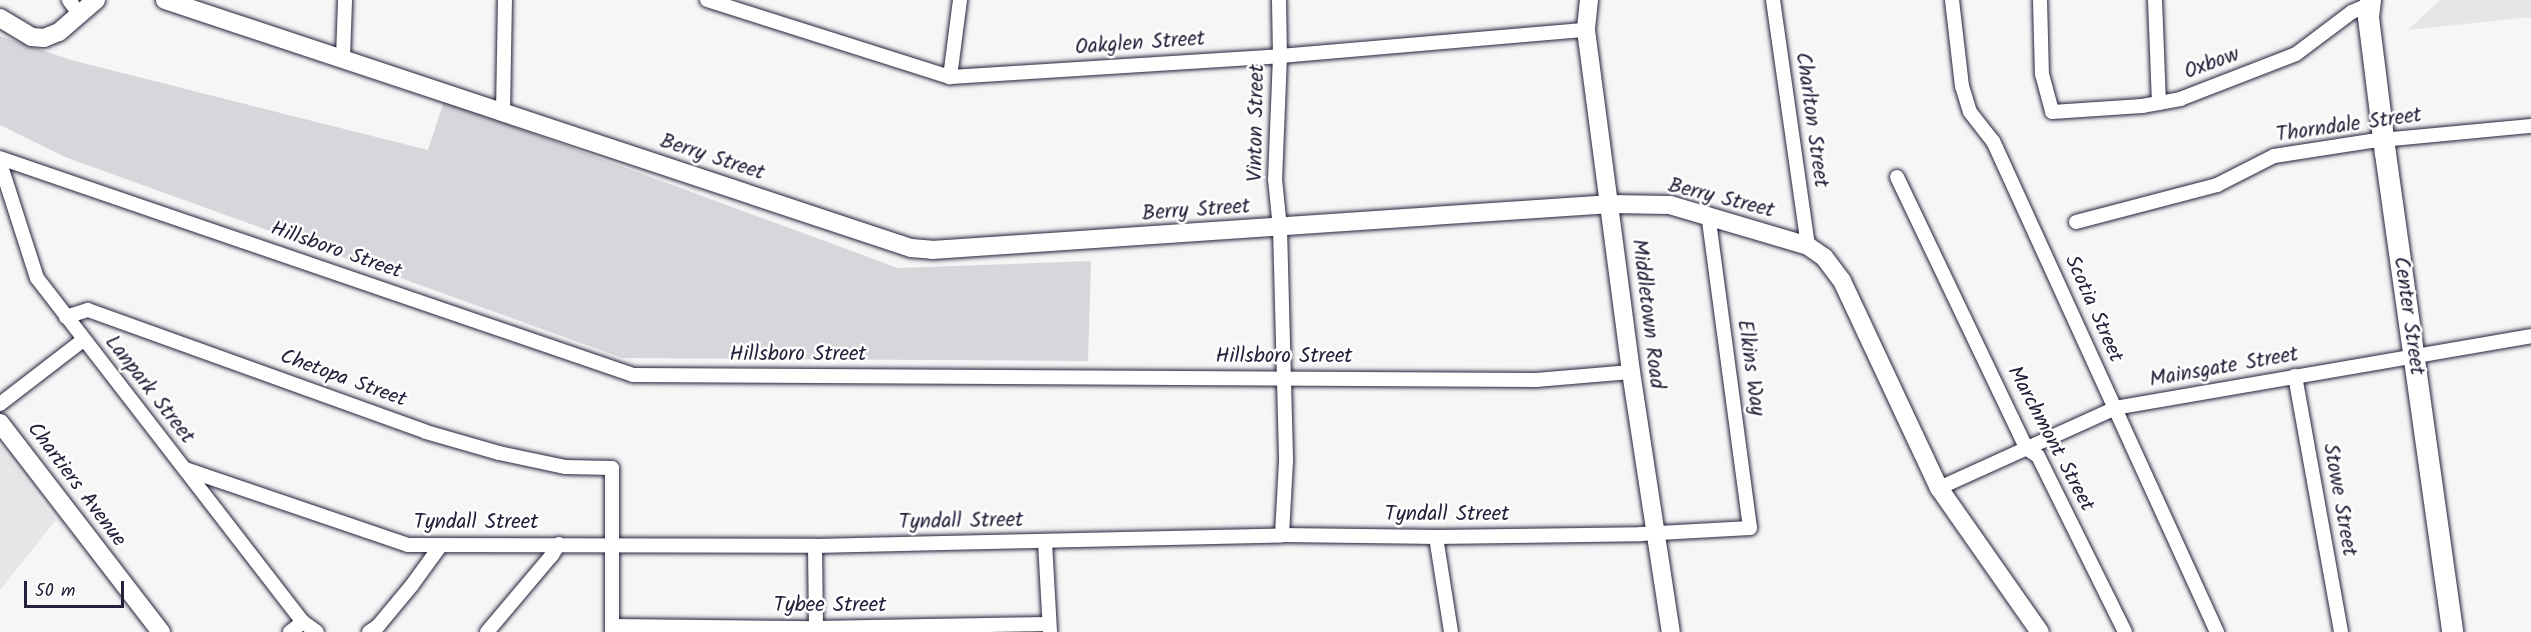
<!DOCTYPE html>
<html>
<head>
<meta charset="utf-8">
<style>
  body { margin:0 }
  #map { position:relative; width:2531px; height:632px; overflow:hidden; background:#f6f6f7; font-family:Kalam,sans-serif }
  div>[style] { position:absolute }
  .built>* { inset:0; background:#e6e6e9 }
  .green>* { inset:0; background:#d7d7db }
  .roads { filter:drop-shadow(0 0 2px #22223b) drop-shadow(0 0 2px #22223b) }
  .street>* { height:14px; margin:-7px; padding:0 7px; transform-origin:7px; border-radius:7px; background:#fff }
  .secondary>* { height:18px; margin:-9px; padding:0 9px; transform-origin:9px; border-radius:9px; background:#fff }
  .primary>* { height:21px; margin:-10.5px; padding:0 10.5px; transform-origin:10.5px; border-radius:10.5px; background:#fff }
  span { translate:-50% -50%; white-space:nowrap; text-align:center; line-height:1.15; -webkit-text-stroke:5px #fff; paint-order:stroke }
  .street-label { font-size:21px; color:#22223b }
  .scale { position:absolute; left:24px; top:581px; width:100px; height:27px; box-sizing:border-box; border:3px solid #22223b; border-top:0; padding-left:8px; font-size:18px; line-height:21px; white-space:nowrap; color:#22223b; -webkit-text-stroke:4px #fff; paint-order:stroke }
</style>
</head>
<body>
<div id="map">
  <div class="built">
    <i style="clip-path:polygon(2440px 0,2531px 0,2531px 17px,2408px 30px)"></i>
    <i style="clip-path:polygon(0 446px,56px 520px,0 590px)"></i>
  </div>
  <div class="green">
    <i style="clip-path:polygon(0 36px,71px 60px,428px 150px,444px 101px,898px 268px,1091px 261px,1088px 361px,622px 358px,65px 157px,0 125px)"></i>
  </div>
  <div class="roads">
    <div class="street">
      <i style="left:69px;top:0;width:19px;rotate:54deg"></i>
      <i style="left:707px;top:0;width:255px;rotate:17.6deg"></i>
      <i style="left:950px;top:77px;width:331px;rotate:-3.6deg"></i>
      <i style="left:1280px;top:56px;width:307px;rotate:-4.9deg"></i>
      <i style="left:1279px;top:0;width:56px;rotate:89deg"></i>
      <i style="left:1280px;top:56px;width:123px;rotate:92.3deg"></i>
      <i style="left:1275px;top:179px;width:49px;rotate:84.2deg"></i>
      <i style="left:1280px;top:228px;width:233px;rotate:88.5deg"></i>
      <i style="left:1286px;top:461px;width:74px;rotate:93.1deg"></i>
      <i style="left:1773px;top:0;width:248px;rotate:81.9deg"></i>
      <i style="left:1952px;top:0;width:87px;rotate:83.4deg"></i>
      <i style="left:1962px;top:86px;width:27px;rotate:73deg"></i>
      <i style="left:1970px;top:112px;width:37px;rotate:52deg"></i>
      <i style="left:1993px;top:141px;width:540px;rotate:65.48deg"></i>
      <i style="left:2040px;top:0;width:74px;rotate:88.5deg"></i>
      <i style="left:2042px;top:74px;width:39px;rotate:75deg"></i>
      <i style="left:2052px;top:112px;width:90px;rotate:-3.8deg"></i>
      <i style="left:2142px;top:106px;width:39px;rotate:-10deg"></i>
      <i style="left:2180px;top:99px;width:124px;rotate:-21.2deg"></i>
      <i style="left:2296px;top:54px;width:70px;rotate:-36.9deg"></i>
      <i style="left:2352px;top:12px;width:17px;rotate:-24deg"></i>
      <i style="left:2155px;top:0;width:103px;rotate:87.8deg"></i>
      <i style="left:343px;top:58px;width:58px;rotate:-88deg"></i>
      <i style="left:950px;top:77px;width:78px;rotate:-82.6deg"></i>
      <i style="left:503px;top:112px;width:112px;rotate:-89deg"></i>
      <i style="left:0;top:158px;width:669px;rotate:18.92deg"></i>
      <i style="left:633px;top:375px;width:903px;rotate:0.32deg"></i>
      <i style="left:1536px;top:380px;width:95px;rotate:-4.8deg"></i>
      <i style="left:0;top:163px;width:121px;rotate:72.2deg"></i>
      <i style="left:37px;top:278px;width:435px;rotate:52.3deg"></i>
      <i style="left:303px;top:622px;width:17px;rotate:36deg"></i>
      <i style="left:1897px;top:177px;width:300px;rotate:64.5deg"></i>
      <i style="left:2026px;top:448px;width:14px;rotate:34deg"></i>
      <i style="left:2038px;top:456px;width:196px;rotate:63.7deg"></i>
      <i style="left:2076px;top:222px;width:146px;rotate:-14.7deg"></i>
      <i style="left:2217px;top:185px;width:64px;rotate:-27deg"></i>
      <i style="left:2274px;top:156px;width:98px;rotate:-8.8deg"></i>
      <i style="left:2371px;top:141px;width:161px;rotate:-5.4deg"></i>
      <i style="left:66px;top:317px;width:23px;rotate:-18deg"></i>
      <i style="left:88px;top:310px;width:359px;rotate:19.8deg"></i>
      <i style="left:426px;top:432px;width:76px;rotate:16deg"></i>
      <i style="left:499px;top:453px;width:67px;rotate:12deg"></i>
      <i style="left:565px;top:467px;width:47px;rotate:1.2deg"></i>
      <i style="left:612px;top:468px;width:164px;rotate:90deg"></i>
      <i style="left:2295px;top:376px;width:260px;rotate:79.8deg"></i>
      <i style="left:0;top:404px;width:105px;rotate:-37.6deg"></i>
      <i style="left:185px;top:469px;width:236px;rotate:18.8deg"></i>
      <i style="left:408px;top:545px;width:407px;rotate:0.1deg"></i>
      <i style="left:815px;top:546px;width:467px;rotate:-1.3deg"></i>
      <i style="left:1282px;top:535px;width:154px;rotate:0.7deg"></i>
      <i style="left:1436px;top:537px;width:205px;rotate:-0.8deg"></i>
      <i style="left:1641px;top:534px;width:109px;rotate:-3.2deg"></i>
      <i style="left:1750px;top:528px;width:316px;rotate:-97.6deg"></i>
      <i style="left:1939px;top:488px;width:193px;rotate:-24.4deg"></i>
      <i style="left:2115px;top:408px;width:422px;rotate:-9.8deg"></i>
      <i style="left:1436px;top:537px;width:96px;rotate:81deg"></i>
      <i style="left:1045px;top:542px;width:90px;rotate:86.8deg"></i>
      <i style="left:815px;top:546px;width:86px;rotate:89.3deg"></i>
      <i style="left:612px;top:626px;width:205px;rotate:0.6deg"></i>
      <i style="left:817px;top:628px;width:230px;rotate:-1deg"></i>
      <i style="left:290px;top:632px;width:16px;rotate:-38deg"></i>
      <i style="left:369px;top:632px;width:11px;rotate:-34deg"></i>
      <i style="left:378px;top:626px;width:53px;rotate:-50.3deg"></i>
      <i style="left:412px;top:585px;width:49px;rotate:-54.1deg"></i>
      <i style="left:487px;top:632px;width:101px;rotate:-49.8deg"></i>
      <i style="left:552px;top:555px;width:13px;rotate:-58deg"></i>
    </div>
    <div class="secondary">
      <i style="left:165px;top:0;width:786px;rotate:18.39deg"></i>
      <i style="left:911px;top:248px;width:21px;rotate:5deg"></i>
      <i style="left:932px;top:250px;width:681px;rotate:-3.88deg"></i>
      <i style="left:1611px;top:204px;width:59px;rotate:1deg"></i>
      <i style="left:1670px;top:205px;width:144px;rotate:16.5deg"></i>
      <i style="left:1808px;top:246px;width:19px;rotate:35deg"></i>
      <i style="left:1824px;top:257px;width:30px;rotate:53deg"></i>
      <i style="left:1842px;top:281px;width:229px;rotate:64.9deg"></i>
      <i style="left:1939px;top:488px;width:176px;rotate:55deg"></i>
      <i style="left:1589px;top:0;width:30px;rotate:96deg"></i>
      <i style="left:1586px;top:30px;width:345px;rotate:82.5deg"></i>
      <i style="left:1631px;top:372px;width:263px;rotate:81.3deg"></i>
      <i style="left:0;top:18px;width:37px;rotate:31deg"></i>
      <i style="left:32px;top:37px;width:12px;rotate:5deg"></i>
      <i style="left:44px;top:38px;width:16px;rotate:-22deg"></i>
      <i style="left:59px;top:32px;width:49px;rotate:-40.9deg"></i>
      <i style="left:0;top:423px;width:264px;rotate:52.4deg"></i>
    </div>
    <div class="primary">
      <i style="left:2370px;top:0;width:17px;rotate:97deg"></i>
      <i style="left:2368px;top:17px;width:137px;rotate:82.9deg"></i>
      <i style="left:2385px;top:153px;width:484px;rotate:82deg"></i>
    </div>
  </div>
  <div class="street-label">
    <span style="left:1140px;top:44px;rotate:-4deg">Oakglen Street</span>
    <span style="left:2212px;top:64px;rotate:-20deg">Oxbow</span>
    <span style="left:1811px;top:120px;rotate:82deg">Charlton Street</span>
    <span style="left:1257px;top:123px;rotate:-89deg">Vinton Street</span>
    <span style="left:2349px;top:126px;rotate:-8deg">Thorndale Street</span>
    <span style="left:712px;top:158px;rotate:18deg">Berry Street</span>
    <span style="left:1721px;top:199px;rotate:14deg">Berry Street</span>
    <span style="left:1196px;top:211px;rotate:-4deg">Berry Street</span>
    <span style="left:336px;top:251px;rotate:19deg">Hillsboro Street</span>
    <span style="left:2093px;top:309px;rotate:66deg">Scotia Street</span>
    <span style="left:1647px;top:314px;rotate:83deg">Middletown Road</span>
    <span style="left:2408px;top:316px;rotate:82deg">Center Street</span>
    <span style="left:798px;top:355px">Hillsboro Street</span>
    <span style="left:1284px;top:357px">Hillsboro Street</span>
    <span style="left:1750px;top:368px;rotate:82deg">Elkins Way</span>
    <span style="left:2224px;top:368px;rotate:-10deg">Mainsgate Street</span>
    <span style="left:343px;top:379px;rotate:20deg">Chetopa Street</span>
    <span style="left:149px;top:390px;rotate:52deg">Lanpark Street</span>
    <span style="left:2050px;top:439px;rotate:62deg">Marchmont Street</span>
    <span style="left:76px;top:485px;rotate:53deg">Chartiers Avenue</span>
    <span style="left:2339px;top:500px;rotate:80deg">Stowe Street</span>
    <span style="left:1447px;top:515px">Tyndall Street</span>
    <span style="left:961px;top:522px;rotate:-1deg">Tyndall Street</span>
    <span style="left:476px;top:523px">Tyndall Street</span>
    <span style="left:830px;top:606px">Tybee Street</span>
  </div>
  <div class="scale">50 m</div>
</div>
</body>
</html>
